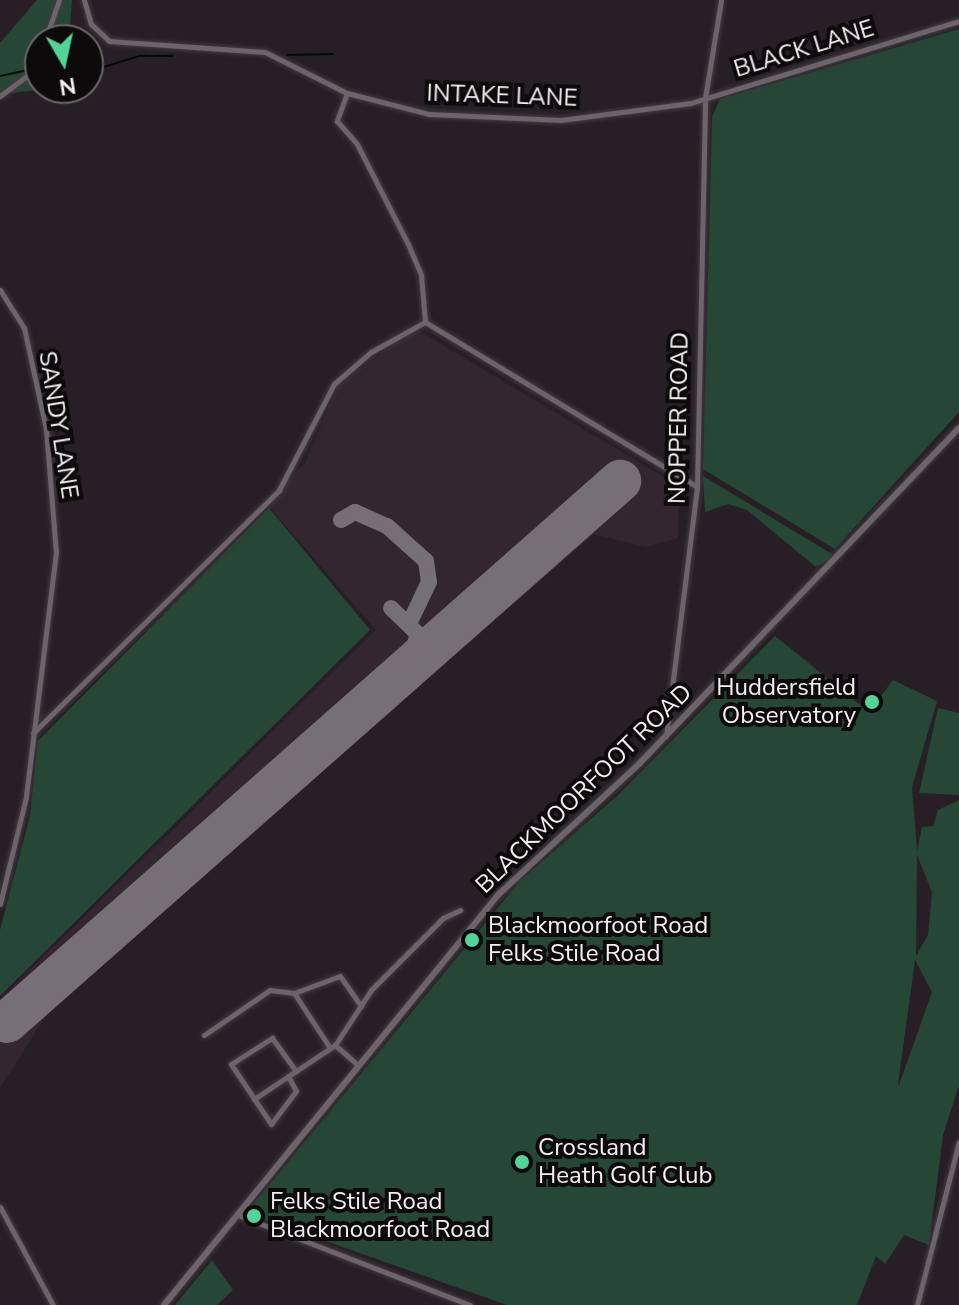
<!DOCTYPE html>
<html>
<head>
<meta charset="utf-8">
<style>
  body { margin:0 }
  #map { position:relative; width:959px; height:1305px; overflow:hidden; background:#271f25; font-family:"Nunito Sans",sans-serif }
  div>[style] { position:absolute }
  .built>* { inset:0; background:#332630 }
  .green>* { inset:0; background:#264736 }
  .stream>* { height:2px; margin:-1px; padding:0 1px; transform-origin:1px; border-radius:1px; background:#000d04 }
  .taxiway>* { height:16px; margin:-8px; padding:0 8px; transform-origin:8px; border-radius:8px; background:#766f75 }
  .runway>* { height:42px; margin:-21px; padding:0 21px; transform-origin:21px; border-radius:21px; background:#766f75 }
  .roads { filter:drop-shadow(0 0 2px #423b41) drop-shadow(0 0 2px #423b41) }
  .minor>* { height:5px; margin:-2.5px; padding:0 2.5px; transform-origin:2.5px; border-radius:2.5px; background:#6d636a }
  .tertiary>* { height:6px; margin:-3px; padding:0 3px; transform-origin:3px; border-radius:3px; background:#6d636a }
  .dots>* { width:22px; height:22px; translate:-50% -50%; box-sizing:border-box; border:4px solid #0d0a0c; border-radius:50% }
  span { translate:-50% -50%; white-space:nowrap; text-align:center; line-height:1.15; -webkit-text-stroke:8px #0d0a0c; paint-order:stroke }
  .street-label { font-size:24px; color:#f5eff4 }
  .poi-label { font-size:24px; color:#f5eff4 }
  .right { translate:-100% -50%; text-align:right }
  .left { translate:0 -50%; text-align:left }
  .north { position:absolute; left:24px; top:24px; width:80px; height:80px; box-sizing:border-box; background:#0d0a0c; border:2px solid #6a6669; border-radius:50%; rotate:171deg; font-size:22px; font-weight:700; line-height:32px; text-align:center; color:#f5eff4 }
  .north::after { content:''; display:block; margin:auto; width:28px; height:36px; background:#53d396; clip-path:polygon(50% 0,100% 100%,50% 72%,0 100%) }
</style>
</head>
<body>
<div id="map">
  <div class="built">
    <i style="clip-path:polygon(416px 329px,679px 486px,678px 538px,646px 547px,594px 534px,51px 1008px,0 1088px,0 999px,376px 630px,266px 503px,305px 463px,338px 385px)"></i>
  </div>
  <div class="green">
    <i style="clip-path:polygon(37px 0,72px 0,69px 40px,40px 40px,40px 88px,57px 88px,0 94px,0 43px)"></i>
    <i style="clip-path:polygon(959px 29px,959px 412px,835px 549px,703px 469px,712px 117px,720px 99px)"></i>
    <i style="clip-path:polygon(703px 476px,832px 554px,831px 559px,816px 567px,747px 510px,728px 504px,705px 512px)"></i>
    <i style="clip-path:polygon(269px 508px,370px 630px,0 996px,0 930px,30px 815px,38px 741px)"></i>
    <i style="clip-path:polygon(evenodd,775px 636px,869px 712px,893px 680px,937px 701px,912px 787px,917px 851px,922px 827px,933px 826px,938px 810px,959px 800px,959px 1085px,943px 1135px,929px 1245px,904px 1235px,885px 1264px,876px 1256px,857px 1305px,507px 1305px,246px 1213px,520px 881px,618px 795px,775px 636px,917px 855px,932px 892px,928px 935px,916px 956px,917px 855px,775px 636px,915px 960px,932px 992px,899px 1085px,898px 1084px,915px 960px)"></i>
    <i style="clip-path:polygon(938px 708px,959px 713px,959px 795px,919px 793px)"></i>
    <i style="clip-path:polygon(212px 1260px,233px 1290px,217px 1305px,175px 1305px)"></i>
  </div>
  <div class="stream">
    <i style="left:287px;top:55px;width:46px;rotate:-1.2deg"></i>
    <i style="left:39px;top:68px;width:1px"></i>
    <i style="left:88px;top:72px;width:53px;rotate:-17.4deg"></i>
    <i style="left:139px;top:56px;width:33px"></i>
    <i style="left:0;top:76px;width:30px;rotate:-12deg"></i>
  </div>
  <div class="taxiway">
    <i style="left:341px;top:520px;width:16px;rotate:-30deg"></i>
    <i style="left:355px;top:512px;width:35px;rotate:24deg"></i>
    <i style="left:387px;top:526px;width:52px;rotate:41.9deg"></i>
    <i style="left:426px;top:561px;width:21px;rotate:82deg"></i>
    <i style="left:429px;top:582px;width:47px;rotate:115.5deg"></i>
    <i style="left:391px;top:608px;width:37px;rotate:44deg"></i>
    <i style="left:418px;top:634px;width:36px;rotate:108deg"></i>
  </div>
  <div class="runway">
    <i style="left:7px;top:1022px;width:818px;rotate:-41.43deg"></i>
  </div>
  <div class="roads">
    <div class="minor">
      <i style="left:84px;top:0;width:25px;rotate:74deg"></i>
      <i style="left:91px;top:24px;width:25px;rotate:43deg"></i>
      <i style="left:109px;top:41px;width:156px;rotate:4deg"></i>
      <i style="left:265px;top:52px;width:92px;rotate:26.6deg"></i>
      <i style="left:347px;top:93px;width:85px;rotate:14.4deg"></i>
      <i style="left:429px;top:114px;width:132px;rotate:2.6deg"></i>
      <i style="left:561px;top:120px;width:131px;rotate:-7.5deg"></i>
      <i style="left:691px;top:103px;width:280px;rotate:-17deg"></i>
      <i style="left:45px;top:40px;width:42px;rotate:-70.7deg"></i>
      <i style="left:347px;top:93px;width:30px;rotate:110deg"></i>
      <i style="left:337px;top:121px;width:30px;rotate:49deg"></i>
      <i style="left:357px;top:144px;width:112px;rotate:63deg"></i>
      <i style="left:408px;top:244px;width:34px;rotate:67deg"></i>
      <i style="left:421px;top:275px;width:47px;rotate:85.1deg"></i>
      <i style="left:0;top:96px;width:40px;rotate:-37deg"></i>
      <i style="left:32px;top:72px;width:22px;rotate:-68deg"></i>
      <i style="left:0;top:290px;width:45px;rotate:57.7deg"></i>
      <i style="left:24px;top:328px;width:103px;rotate:77.7deg"></i>
      <i style="left:46px;top:429px;width:123px;rotate:85.4deg"></i>
      <i style="left:56px;top:552px;width:247px;rotate:97deg"></i>
      <i style="left:26px;top:797px;width:110px;rotate:103.7deg"></i>
      <i style="left:425px;top:322px;width:317px;rotate:31.2deg"></i>
      <i style="left:33px;top:733px;width:346px;rotate:-44.6deg"></i>
      <i style="left:279px;top:490px;width:119px;rotate:-62.6deg"></i>
      <i style="left:334px;top:384px;width:49px;rotate:-40.9deg"></i>
      <i style="left:371px;top:352px;width:62px;rotate:-29.1deg"></i>
      <i style="left:666px;top:736px;width:251px;rotate:-82.9deg"></i>
      <i style="left:697px;top:487px;width:389px;rotate:-88.8deg"></i>
      <i style="left:705px;top:98px;width:99px;rotate:-80.7deg"></i>
      <i style="left:294px;top:993px;width:49px;rotate:-20.3deg"></i>
      <i style="left:340px;top:976px;width:37px;rotate:55deg"></i>
      <i style="left:294px;top:993px;width:66px;rotate:56.8deg"></i>
      <i style="left:204px;top:1035px;width:80px;rotate:-34.3deg"></i>
      <i style="left:270px;top:990px;width:24px;rotate:7deg"></i>
      <i style="left:335px;top:1045px;width:29px;rotate:41deg"></i>
      <i style="left:288px;top:1076px;width:17px;rotate:62deg"></i>
      <i style="left:296px;top:1091px;width:41px;rotate:127.1deg"></i>
      <i style="left:271px;top:1124px;width:72px;rotate:-123.7deg"></i>
      <i style="left:231px;top:1064px;width:49px;rotate:-32.4deg"></i>
      <i style="left:272px;top:1038px;width:41px;rotate:54deg"></i>
      <i style="left:254px;top:1099px;width:97px;rotate:-33.7deg"></i>
      <i style="left:335px;top:1045px;width:66px;rotate:-56.8deg"></i>
      <i style="left:371px;top:990px;width:102px;rotate:-45deg"></i>
      <i style="left:443px;top:918px;width:19px;rotate:-25deg"></i>
      <i style="left:0;top:1207px;width:111px;rotate:61.6deg"></i>
      <i style="left:238px;top:1215px;width:249px;rotate:21.2deg"></i>
      <i style="left:917px;top:1305px;width:168px;rotate:-75.6deg"></i>
    </div>
    <div class="tertiary">
      <i style="left:164px;top:1305px;width:529px;rotate:-50.83deg"></i>
      <i style="left:498px;top:895px;width:194px;rotate:-42.9deg"></i>
      <i style="left:640px;top:763px;width:463px;rotate:-46.4deg"></i>
    </div>
  </div>
  <div class="dots">
    <i style="left:872px;top:702px;background:#53d396"></i>
    <i style="left:472px;top:940px;background:#53d396"></i>
    <i style="left:522px;top:1162px;background:#53d396"></i>
    <i style="left:254px;top:1216px;background:#53d396"></i>
  </div>
  <div class="street-label">
    <span style="left:804px;top:49px;rotate:-17deg">BLACK LANE</span>
    <span style="left:502px;top:96px;rotate:2deg">INTAKE LANE</span>
    <span style="left:679px;top:418px;rotate:-89deg">NOPPER ROAD</span>
    <span style="left:58px;top:425px;rotate:81deg">SANDY LANE</span>
    <span style="left:584px;top:789px;rotate:-44deg">BLACKMOORFOOT ROAD</span>
  </div>
  <div class="poi-label">
    <span class="right" style="left:856px;top:702px">Huddersfield<br>Observatory</span>
    <span class="left" style="left:488px;top:940px">Blackmoorfoot Road<br>Felks Stile Road</span>
    <span class="left" style="left:538px;top:1162px">Crossland<br>Heath Golf Club</span>
    <span class="left" style="left:270px;top:1216px">Felks Stile Road<br>Blackmoorfoot Road</span>
  </div>
  <div class="north">N</div>
</div>
</body>
</html>
